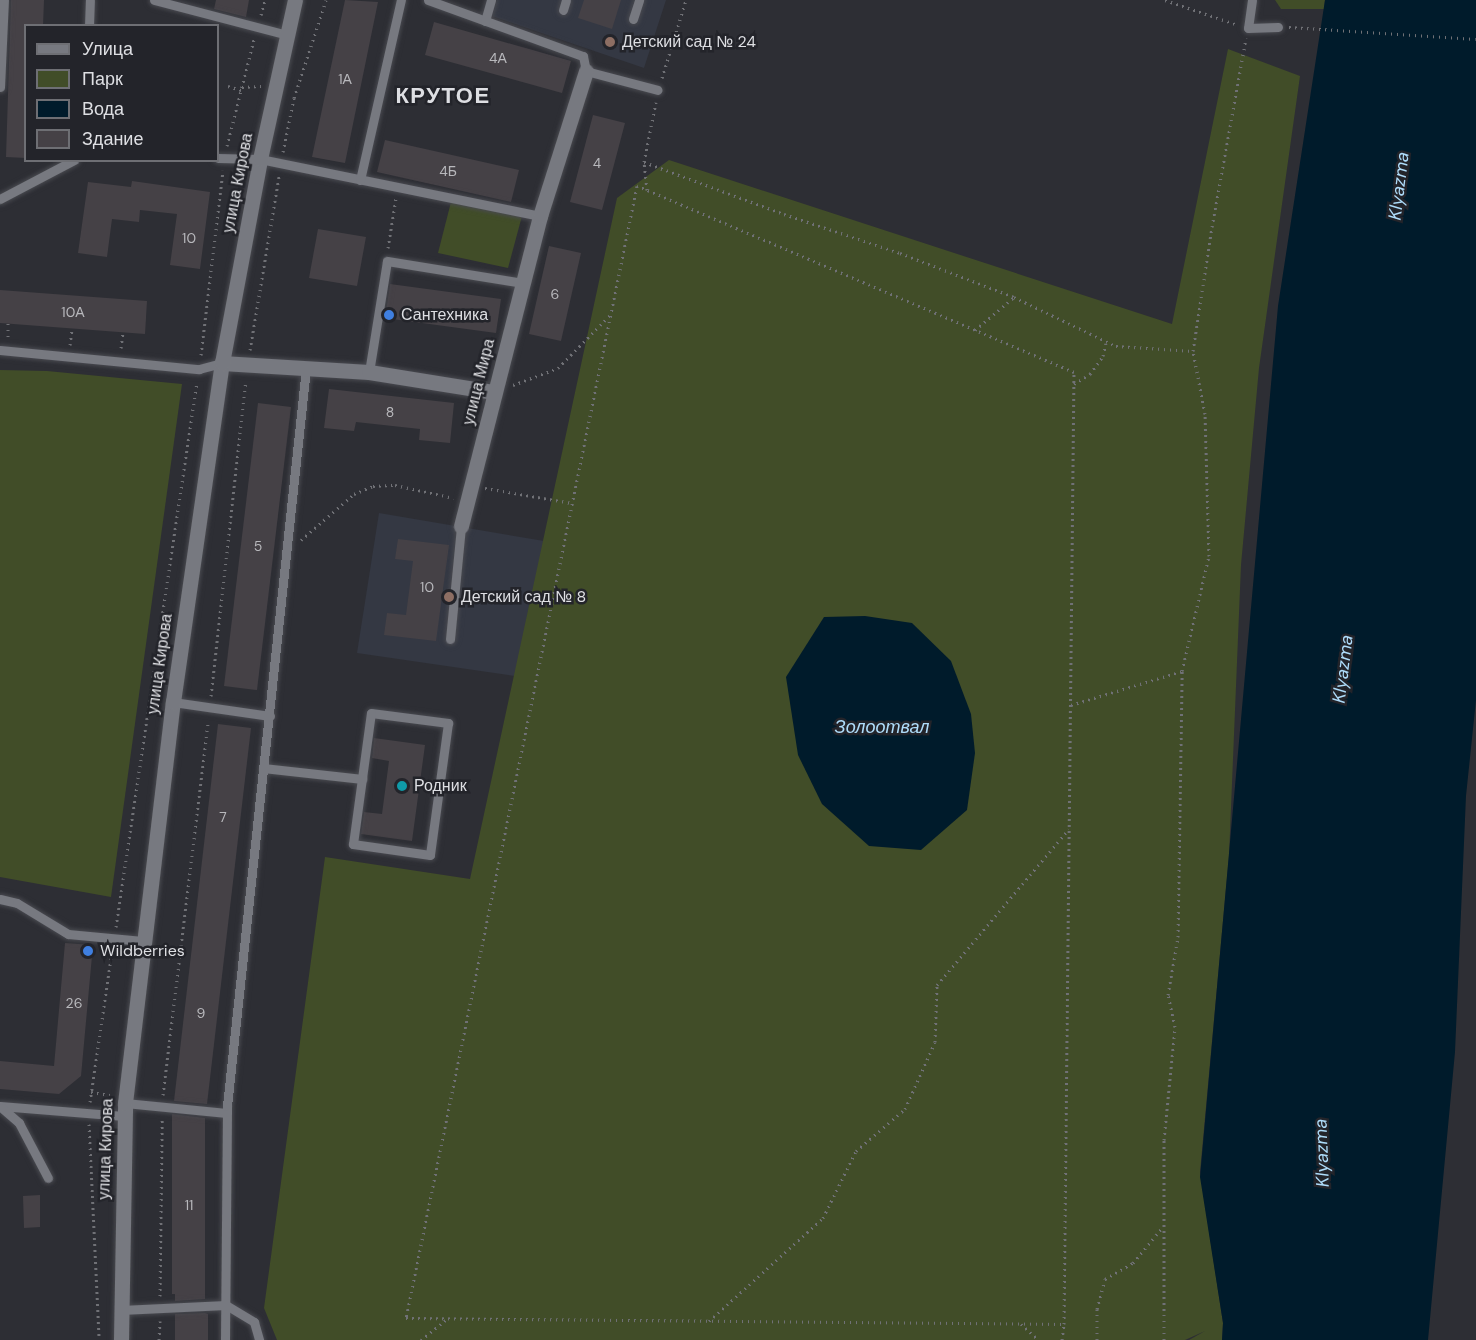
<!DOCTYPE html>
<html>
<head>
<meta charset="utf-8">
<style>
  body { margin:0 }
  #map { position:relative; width:1476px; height:1340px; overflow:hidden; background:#2d2e34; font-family:"DM Sans",sans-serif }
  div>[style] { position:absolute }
  .built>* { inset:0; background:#343843 }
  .green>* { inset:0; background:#414d28 }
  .water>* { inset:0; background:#001b2b }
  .building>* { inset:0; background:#454146 }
  .path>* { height:3px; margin-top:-1.5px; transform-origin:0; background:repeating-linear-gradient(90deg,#707176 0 1.5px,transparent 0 6px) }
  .roads { filter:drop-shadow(0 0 2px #494a50) drop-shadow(0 0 2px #494a50) }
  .lane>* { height:9px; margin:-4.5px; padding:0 4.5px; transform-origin:4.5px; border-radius:4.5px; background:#777980 }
  .street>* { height:15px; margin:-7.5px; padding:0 7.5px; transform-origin:7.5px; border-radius:7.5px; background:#777980 }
  .secondary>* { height:15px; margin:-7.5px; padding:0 7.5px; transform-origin:7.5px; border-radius:7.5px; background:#777980 }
  .dots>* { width:16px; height:16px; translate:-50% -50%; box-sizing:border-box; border:3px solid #23242a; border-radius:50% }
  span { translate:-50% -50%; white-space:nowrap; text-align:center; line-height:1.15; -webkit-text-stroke:5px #23242a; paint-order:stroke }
  .number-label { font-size:14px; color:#b8b8bc }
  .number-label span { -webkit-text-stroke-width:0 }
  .poi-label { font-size:16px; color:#dedfe3 }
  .left { translate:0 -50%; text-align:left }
  .street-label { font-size:16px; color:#dedfe3 }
  .water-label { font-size:18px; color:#aedcfa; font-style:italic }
  .district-label { font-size:22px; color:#dedfe3; font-weight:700; letter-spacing:1.5px }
  .legend { position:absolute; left:24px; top:24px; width:195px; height:138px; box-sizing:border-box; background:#23242a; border:2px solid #6e6f74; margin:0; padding:8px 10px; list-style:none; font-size:18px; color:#dedfe3 }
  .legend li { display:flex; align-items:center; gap:12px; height:30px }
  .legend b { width:30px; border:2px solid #6e6f74 }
</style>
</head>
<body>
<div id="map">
  <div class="built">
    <i style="clip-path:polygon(497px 0,666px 0,644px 68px,492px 16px)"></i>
    <i style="clip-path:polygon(379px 513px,544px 541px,515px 676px,357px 653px)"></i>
  </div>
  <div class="green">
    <i style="clip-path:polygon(1275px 0,1325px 0,1324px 9px,1281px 9px)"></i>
    <i style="clip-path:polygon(1228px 49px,1300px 76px,1259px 368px,1241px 565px,1229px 856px,1200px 1172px,1223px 1323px,1222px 1340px,1189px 1340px,1205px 1331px,1185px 1340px,277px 1340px,264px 1308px,325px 857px,470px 879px,617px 198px,669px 160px,1172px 324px)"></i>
    <i style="clip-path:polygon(451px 202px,522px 216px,508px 268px,438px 253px)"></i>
    <i style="clip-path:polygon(0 370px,47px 371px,182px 384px,111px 897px,0 877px)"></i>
  </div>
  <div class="water">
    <i style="clip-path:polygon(1325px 0,1476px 0,1476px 700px,1466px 796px,1455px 1052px,1428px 1340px,1222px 1340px,1223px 1323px,1200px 1177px,1278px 306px)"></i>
    <i style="clip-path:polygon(865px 616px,912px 623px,951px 661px,971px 714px,975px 753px,967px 810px,921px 850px,869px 846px,822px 804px,798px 755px,786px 677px,824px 617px)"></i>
  </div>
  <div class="building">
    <i style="clip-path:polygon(11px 0,44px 0,43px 26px,26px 26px,26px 158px,6px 157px)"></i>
    <i style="clip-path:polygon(216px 0,249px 0,246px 17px,214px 9px)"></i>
    <i style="clip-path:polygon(345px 0,378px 2px,345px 163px,312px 157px)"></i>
    <i style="clip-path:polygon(584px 0,621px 0,612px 29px,578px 18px)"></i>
    <i style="clip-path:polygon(434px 22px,571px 61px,562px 93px,425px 55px)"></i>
    <i style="clip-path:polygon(593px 115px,625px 123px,602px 210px,570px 202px)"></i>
    <i style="clip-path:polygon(385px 140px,519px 170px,511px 202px,377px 172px)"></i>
    <i style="clip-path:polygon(132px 181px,210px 192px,200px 269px,170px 265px,177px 214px,140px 210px,139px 222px,112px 219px,107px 257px,78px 253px,88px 182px,131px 187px)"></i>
    <i style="clip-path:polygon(318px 229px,366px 237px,357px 286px,309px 278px)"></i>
    <i style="clip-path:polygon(549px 246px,581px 253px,561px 341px,529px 334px)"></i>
    <i style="clip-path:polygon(390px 284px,501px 299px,496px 333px,385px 318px)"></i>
    <i style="clip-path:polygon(0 290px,147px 301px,145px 334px,0 323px)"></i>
    <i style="clip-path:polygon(329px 389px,454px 403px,450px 443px,419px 440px,420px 429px,356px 422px,354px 431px,324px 428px)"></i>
    <i style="clip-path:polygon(258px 403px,291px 407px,257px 690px,224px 686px)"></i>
    <i style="clip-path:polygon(398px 539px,449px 545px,436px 641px,384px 635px,387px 613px,406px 615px,413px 561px,395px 559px)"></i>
    <i style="clip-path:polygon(218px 724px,251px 728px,207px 1104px,174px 1101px)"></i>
    <i style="clip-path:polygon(374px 738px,425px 745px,412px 841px,361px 834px,364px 812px,382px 814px,389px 761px,372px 758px)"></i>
    <i style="clip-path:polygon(65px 943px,93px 945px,81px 1076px,59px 1094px,0 1089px,0 1061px,54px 1066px)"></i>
    <i style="clip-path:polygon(172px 1114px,205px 1118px,205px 1299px,175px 1301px,175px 1294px,172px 1294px)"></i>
    <i style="clip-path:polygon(40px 1195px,40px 1227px,24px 1228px,23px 1196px)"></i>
    <i style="clip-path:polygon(205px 1313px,208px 1314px,208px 1340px,175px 1340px,175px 1314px)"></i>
  </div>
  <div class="path">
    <i style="left:1165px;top:0;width:77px;rotate:18.9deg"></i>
    <i style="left:261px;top:15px;width:16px;rotate:-75deg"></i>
    <i style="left:1289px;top:27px;width:187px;rotate:3.7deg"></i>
    <i style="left:662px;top:78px;width:82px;rotate:-72.9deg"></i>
    <i style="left:228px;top:86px;width:14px;rotate:17deg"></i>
    <i style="left:242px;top:87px;width:19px;rotate:-3deg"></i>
    <i style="left:227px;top:146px;width:110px;rotate:-75.8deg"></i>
    <i style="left:283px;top:152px;width:55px;rotate:-78.5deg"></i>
    <i style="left:294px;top:98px;width:103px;rotate:-71.9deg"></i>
    <i style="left:644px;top:162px;width:149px;rotate:20.4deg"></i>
    <i style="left:784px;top:214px;width:122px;rotate:18.6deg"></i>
    <i style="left:900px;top:253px;width:122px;rotate:21.1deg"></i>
    <i style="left:1014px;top:297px;width:113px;rotate:25.7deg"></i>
    <i style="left:1116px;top:346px;width:77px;rotate:3.7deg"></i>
    <i style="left:647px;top:190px;width:28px;rotate:-96deg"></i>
    <i style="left:644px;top:162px;width:61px;rotate:-78.7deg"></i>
    <i style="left:388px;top:248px;width:51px;rotate:-80.9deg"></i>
    <i style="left:8px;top:323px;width:16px;rotate:90deg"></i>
    <i style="left:975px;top:330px;width:51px;rotate:-40.2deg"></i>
    <i style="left:70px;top:345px;width:16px;rotate:-83deg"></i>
    <i style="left:121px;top:348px;width:16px;rotate:-83deg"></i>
    <i style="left:250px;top:350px;width:176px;rotate:-80.5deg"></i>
    <i style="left:201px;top:355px;width:186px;rotate:-83.2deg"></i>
    <i style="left:1074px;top:384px;width:19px;rotate:-32deg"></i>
    <i style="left:1090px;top:374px;width:22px;rotate:-54deg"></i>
    <i style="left:1103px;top:356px;width:13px;rotate:-77deg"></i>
    <i style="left:513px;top:385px;width:48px;rotate:-20.7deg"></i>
    <i style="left:558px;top:368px;width:74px;rotate:-45.5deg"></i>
    <i style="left:485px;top:488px;width:88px;rotate:9.8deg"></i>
    <i style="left:301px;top:540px;width:70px;rotate:-41deg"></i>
    <i style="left:354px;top:494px;width:21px;rotate:-23deg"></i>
    <i style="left:373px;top:486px;width:22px;rotate:-3deg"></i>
    <i style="left:395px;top:485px;width:60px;rotate:12.4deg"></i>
    <i style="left:211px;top:696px;width:317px;rotate:-83.7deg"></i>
    <i style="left:1071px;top:705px;width:116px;rotate:-17deg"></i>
    <i style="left:116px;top:927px;width:551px;rotate:-81.55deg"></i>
    <i style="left:91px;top:1092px;width:19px;rotate:9deg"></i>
    <i style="left:163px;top:1095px;width:377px;rotate:-83.1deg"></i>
    <i style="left:90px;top:1102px;width:152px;rotate:-81.7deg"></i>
    <i style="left:89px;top:1124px;width:216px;rotate:87.3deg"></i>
    <i style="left:160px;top:1296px;width:176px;rotate:-89.3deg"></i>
    <i style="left:709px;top:1321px;width:154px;rotate:-42.1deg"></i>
    <i style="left:823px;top:1218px;width:75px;rotate:-63.8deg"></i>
    <i style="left:856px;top:1151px;width:65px;rotate:-40.6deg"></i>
    <i style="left:905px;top:1109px;width:73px;rotate:-65.9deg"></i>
    <i style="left:935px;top:1042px;width:57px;rotate:-88deg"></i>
    <i style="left:937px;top:985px;width:204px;rotate:-49.8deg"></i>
    <i style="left:1021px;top:1324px;width:24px;rotate:42deg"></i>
    <i style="left:159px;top:1340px;width:19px;rotate:-87deg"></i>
    <i style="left:421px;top:1340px;width:32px;rotate:-39deg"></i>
    <i style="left:1062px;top:1340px;width:16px;rotate:-83deg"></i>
    <i style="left:1064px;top:1324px;width:952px;rotate:-89.4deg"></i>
    <i style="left:1074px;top:372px;width:475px;rotate:-156.9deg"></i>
    <i style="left:637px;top:186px;width:1155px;rotate:101.53deg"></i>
    <i style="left:406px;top:1318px;width:658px;rotate:0.52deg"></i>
    <i style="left:1097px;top:1340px;width:31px;rotate:-90deg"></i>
    <i style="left:1097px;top:1309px;width:31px;rotate:-75deg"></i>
    <i style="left:1105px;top:1279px;width:32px;rotate:-30deg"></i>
    <i style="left:1133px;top:1263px;width:45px;rotate:-50.4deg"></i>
    <i style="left:1164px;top:1340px;width:200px;rotate:-90deg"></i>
    <i style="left:1164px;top:1140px;width:114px;rotate:-84.4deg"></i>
    <i style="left:1175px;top:1027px;width:33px;rotate:-102deg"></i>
    <i style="left:1168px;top:995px;width:59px;rotate:-80.2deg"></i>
    <i style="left:1178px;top:937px;width:266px;rotate:-89.1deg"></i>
    <i style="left:1182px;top:671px;width:118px;rotate:-76.8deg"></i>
    <i style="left:1209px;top:556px;width:142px;rotate:-91.6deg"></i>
    <i style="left:1205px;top:414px;width:64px;rotate:-100.8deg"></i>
    <i style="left:1193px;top:351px;width:125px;rotate:-81.3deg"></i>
    <i style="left:1212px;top:227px;width:192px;rotate:-79.8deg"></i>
  </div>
  <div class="roads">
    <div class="lane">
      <i style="left:154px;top:0;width:138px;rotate:14.7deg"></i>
      <i style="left:428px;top:0;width:165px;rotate:19.9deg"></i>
      <i style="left:583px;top:56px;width:15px;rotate:79deg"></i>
      <i style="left:586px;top:71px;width:74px;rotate:14.8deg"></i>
      <i style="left:1252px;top:0;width:28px;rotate:98deg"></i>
      <i style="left:1248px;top:28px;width:30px;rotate:-2deg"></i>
      <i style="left:563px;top:10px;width:10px;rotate:-73deg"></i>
      <i style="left:633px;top:19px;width:20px;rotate:-72deg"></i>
      <i style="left:485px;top:21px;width:22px;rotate:-74deg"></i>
      <i style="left:89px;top:26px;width:26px;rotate:-88deg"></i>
      <i style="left:0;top:87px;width:87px;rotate:-87.4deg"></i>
      <i style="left:218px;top:158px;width:42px;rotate:1.4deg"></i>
      <i style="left:260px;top:159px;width:286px;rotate:11.5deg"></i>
      <i style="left:360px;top:180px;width:185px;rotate:-77.2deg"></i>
      <i style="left:0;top:199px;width:84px;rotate:-27.8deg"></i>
      <i style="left:0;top:350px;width:200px;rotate:5.5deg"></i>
      <i style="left:199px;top:369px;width:24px;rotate:-15deg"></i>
      <i style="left:369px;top:372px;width:112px;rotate:-80.8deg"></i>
      <i style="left:387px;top:261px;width:138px;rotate:9.2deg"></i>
      <i style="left:450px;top:639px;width:114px;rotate:-84.4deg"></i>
      <i style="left:173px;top:702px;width:98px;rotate:8.2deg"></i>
      <i style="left:371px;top:713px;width:78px;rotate:7.4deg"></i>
      <i style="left:448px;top:723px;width:133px;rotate:97.8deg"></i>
      <i style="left:430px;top:855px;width:78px;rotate:-171.9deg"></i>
      <i style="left:353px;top:844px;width:132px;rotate:-82.2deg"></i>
      <i style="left:263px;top:768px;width:100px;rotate:6.3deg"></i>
      <i style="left:0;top:899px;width:17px;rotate:13deg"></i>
      <i style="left:17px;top:903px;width:60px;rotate:31.3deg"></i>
      <i style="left:68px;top:934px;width:75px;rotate:5.3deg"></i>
      <i style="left:125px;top:1103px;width:102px;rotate:5.6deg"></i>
      <i style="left:0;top:1106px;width:124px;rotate:4.6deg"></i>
      <i style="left:2px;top:1108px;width:23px;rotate:41deg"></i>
      <i style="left:19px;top:1123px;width:62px;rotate:62.2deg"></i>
      <i style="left:121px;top:1310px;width:105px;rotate:-2.7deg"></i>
      <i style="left:226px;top:1305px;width:33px;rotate:31deg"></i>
      <i style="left:254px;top:1322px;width:19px;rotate:74deg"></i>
      <i style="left:225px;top:1340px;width:234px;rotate:-89.5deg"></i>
      <i style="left:227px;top:1106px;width:742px;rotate:-83.89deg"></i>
    </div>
    <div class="street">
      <i style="left:222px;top:363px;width:147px;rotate:3.5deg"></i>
      <i style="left:369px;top:372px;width:127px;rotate:9.1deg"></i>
      <i style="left:461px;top:526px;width:320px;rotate:-75.7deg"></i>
      <i style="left:540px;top:216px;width:152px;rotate:-72.4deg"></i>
    </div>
    <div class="secondary">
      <i style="left:121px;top:1340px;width:237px;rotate:-89deg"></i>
      <i style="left:125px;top:1103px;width:404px;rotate:-83.2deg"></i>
      <i style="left:173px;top:702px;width:343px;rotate:-81.8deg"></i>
      <i style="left:222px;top:363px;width:208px;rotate:-79.4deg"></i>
      <i style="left:260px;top:159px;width:163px;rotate:-77.6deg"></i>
    </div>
  </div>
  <div class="dots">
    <i style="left:610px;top:42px;background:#8d6e63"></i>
    <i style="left:389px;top:315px;background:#3f7fe0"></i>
    <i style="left:449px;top:597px;background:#8d6e63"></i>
    <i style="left:402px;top:786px;background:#0f9aa8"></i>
    <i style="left:88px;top:951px;background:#3f7fe0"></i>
  </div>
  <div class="number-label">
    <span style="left:498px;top:58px">4А</span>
    <span style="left:345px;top:79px">1А</span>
    <span style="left:597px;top:163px">4</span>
    <span style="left:448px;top:171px">4Б</span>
    <span style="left:189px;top:238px">10</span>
    <span style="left:555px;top:294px">6</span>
    <span style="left:73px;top:312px">10А</span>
    <span style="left:390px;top:412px">8</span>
    <span style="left:258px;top:546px">5</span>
    <span style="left:427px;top:587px">10</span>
    <span style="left:223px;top:817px">7</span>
    <span style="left:74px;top:1003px">26</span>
    <span style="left:201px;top:1013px">9</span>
    <span style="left:189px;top:1205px">11</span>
  </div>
  <div class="poi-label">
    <span class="left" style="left:622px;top:42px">Детский сад № 24</span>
    <span class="left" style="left:401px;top:315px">Сантехника</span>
    <span class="left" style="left:461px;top:597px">Детский сад № 8</span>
    <span class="left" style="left:414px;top:786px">Родник</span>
    <span class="left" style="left:100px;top:951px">Wildberries</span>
  </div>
  <div class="street-label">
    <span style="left:238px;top:183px;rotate:-79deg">улица Кирова</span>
    <span style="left:479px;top:382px;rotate:-76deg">улица Мира</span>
    <span style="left:160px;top:664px;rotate:-82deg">улица Кирова</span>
    <span style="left:106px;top:1149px;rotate:-88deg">улица Кирова</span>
  </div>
  <div class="water-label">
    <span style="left:1399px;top:186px;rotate:-83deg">Klyazma</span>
    <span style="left:1343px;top:669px;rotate:-83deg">Klyazma</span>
    <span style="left:882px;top:727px">Золоотвал</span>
    <span style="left:1322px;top:1153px;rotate:-92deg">Klyazma</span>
  </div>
  <div class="district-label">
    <span style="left:443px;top:96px">КРУТОЕ</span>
  </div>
  <ul class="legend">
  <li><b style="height:8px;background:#777980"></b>Улица</li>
  <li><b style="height:16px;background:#414d28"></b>Парк</li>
  <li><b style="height:16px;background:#001b2b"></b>Вода</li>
  <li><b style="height:16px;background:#454146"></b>Здание</li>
  </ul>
</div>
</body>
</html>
